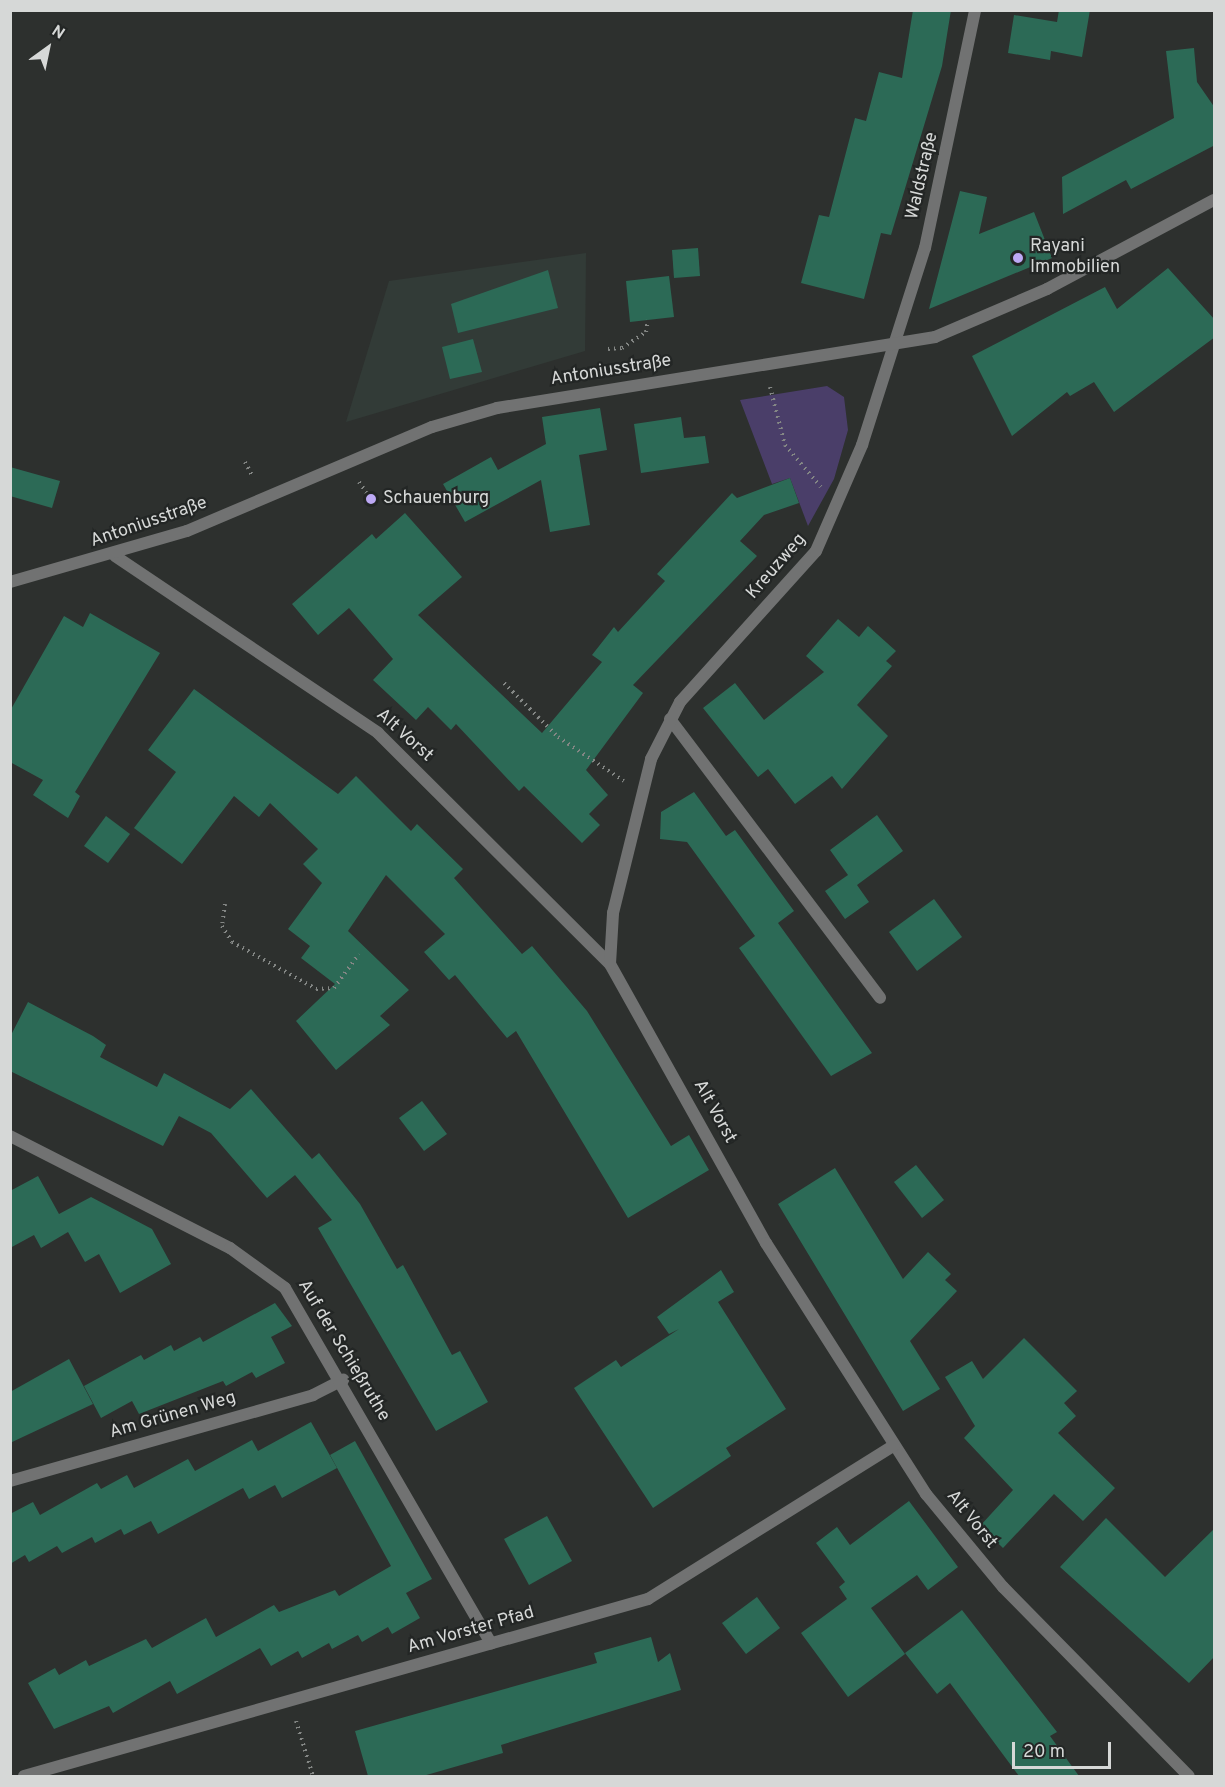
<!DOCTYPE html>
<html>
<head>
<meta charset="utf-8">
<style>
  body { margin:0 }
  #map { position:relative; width:1225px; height:1787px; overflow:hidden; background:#2d302e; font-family:Overpass,sans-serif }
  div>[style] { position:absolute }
  .built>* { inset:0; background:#323b37 }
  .green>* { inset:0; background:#4a3e69 }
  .building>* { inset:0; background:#2c6a56 }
  .path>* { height:4px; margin-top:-2px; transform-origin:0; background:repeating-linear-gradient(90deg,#848785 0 1.5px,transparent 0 6px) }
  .service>* { height:12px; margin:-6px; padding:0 6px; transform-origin:6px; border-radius:6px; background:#717272 }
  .minor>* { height:12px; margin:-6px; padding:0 6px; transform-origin:6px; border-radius:6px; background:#717272 }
  .tertiary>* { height:12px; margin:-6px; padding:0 6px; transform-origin:6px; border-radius:6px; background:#717272 }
  .dots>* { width:16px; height:16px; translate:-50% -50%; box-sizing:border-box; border:3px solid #232625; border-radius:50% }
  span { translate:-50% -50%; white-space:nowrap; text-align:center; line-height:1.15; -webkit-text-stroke:4.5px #232625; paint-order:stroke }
  .street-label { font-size:18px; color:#d6d8d7 }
  .poi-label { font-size:18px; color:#d6d8d7 }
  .left { translate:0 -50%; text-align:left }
  .frame { position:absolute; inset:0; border:12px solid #d6d8d7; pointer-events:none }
  .north { position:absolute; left:18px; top:18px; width:60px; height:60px; -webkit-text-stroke:4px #232625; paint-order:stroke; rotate:33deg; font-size:16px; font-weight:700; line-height:24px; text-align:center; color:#d6d8d7 }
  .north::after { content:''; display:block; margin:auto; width:21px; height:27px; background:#d6d8d7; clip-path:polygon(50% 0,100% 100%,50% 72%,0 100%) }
  .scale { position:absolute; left:1012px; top:1742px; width:99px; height:27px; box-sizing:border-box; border:3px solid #d6d8d7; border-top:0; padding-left:8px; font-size:18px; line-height:21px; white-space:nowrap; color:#d6d8d7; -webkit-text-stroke:4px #232625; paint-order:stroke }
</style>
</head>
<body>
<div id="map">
  <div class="built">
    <i style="clip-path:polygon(586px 253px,585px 351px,346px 422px,389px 281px)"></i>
  </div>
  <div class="green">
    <i style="clip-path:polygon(827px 386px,844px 397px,848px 430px,834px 479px,808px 526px,790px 478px,772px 484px,740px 400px)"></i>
  </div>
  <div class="building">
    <i style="clip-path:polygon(913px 10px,951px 10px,942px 66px,891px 235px,881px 233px,864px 299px,801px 283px,819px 215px,829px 217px,855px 118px,866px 121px,879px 72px,902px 78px)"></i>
    <i style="clip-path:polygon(1059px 10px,1090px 10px,1082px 57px,1051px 51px,1050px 60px,1008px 53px,1014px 15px,1057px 22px)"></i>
    <i style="clip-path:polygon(1194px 48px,1197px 82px,1215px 108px,1215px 145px,1131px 189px,1126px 180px,1063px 214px,1062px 177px,1174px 118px,1166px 51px)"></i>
    <i style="clip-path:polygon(960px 191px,987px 197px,979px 234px,1034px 212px,1052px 258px,929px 309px)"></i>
    <i style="clip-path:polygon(698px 248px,700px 276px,674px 278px,672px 250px)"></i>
    <i style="clip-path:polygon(1168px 268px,1215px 320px,1215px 337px,1114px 412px,1094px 382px,1070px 396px,1067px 392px,1012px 436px,972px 356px,1105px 287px,1117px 309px)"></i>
    <i style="clip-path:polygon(548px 270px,558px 308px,458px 333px,451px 304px)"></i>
    <i style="clip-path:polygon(669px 276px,674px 317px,630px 322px,626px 281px)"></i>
    <i style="clip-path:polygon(473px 339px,482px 372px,450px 379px,442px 347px)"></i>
    <i style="clip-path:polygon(600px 408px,607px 450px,579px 455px,590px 525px,550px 532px,541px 480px,465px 522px,443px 484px,491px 457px,498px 470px,546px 444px,542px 417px)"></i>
    <i style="clip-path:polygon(681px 417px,684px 438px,705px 436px,709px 463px,641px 473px,634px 424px)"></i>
    <i style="clip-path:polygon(10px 467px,60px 481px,52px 508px,10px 496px)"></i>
    <i style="clip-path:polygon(790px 478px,799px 503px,764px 515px,740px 541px,757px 556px,633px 685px,643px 693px,586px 770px,608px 795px,589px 814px,600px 825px,582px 843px,524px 786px,519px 791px,456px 724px,451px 730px,428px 707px,416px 720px,373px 680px,393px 659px,349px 608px,318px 635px,292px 604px,372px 534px,376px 539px,405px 513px,462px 577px,418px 615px,542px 733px,602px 662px,592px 655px,614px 627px,618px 632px,665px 581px,657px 574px,732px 493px,737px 498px)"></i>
    <i style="clip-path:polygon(90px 613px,160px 653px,75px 792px,80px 796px,68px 818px,33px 795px,43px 780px,10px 762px,10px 711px,64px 616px,83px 627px)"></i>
    <i style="clip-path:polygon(838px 619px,859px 637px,868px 626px,896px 651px,886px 661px,892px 666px,857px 705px,888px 736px,842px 789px,832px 776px,795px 804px,768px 769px,758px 777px,703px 708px,735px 683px,764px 720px,824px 672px,806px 656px)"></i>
    <i style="clip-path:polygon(194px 689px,338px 794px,356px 776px,411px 831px,417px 824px,463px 869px,454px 878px,522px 954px,532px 946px,587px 1011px,671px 1146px,689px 1135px,709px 1170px,628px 1218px,516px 1031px,507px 1038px,455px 975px,449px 980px,424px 952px,445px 934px,386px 875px,348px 931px,409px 990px,380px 1016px,390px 1025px,336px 1070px,296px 1021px,335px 984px,301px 958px,310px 946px,288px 929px,322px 883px,303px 864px,318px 849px,270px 803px,259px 817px,234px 796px,182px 864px,134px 828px,176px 772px,148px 750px)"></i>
    <i style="clip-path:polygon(694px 792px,726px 836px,735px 830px,794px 911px,778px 923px,872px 1053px,831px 1076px,739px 948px,755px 936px,737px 911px,687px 842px,660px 839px,661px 812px)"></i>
    <i style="clip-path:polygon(877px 815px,903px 851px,857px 885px,869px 902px,845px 919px,825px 891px,848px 875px,830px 850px)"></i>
    <i style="clip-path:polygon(106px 816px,130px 834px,108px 863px,84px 846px)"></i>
    <i style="clip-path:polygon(934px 899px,962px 937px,917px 971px,889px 932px)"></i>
    <i style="clip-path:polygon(28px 1002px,93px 1036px,106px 1045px,100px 1057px,157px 1087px,164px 1073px,230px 1109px,251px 1089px,312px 1159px,319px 1153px,360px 1204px,397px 1269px,403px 1265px,452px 1355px,460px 1351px,488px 1402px,436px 1431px,318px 1228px,332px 1220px,295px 1175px,267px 1198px,211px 1133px,179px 1116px,163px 1146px,10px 1071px,10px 1037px)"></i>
    <i style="clip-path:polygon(422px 1101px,447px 1134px,424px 1151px,399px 1118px)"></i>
    <i style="clip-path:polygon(916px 1165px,944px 1200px,922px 1218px,894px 1182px)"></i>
    <i style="clip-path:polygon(835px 1168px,903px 1279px,928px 1252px,951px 1274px,945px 1280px,957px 1291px,910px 1341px,940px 1389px,903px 1411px,778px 1204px)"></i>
    <i style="clip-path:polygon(38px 1176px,59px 1214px,91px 1197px,152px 1229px,171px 1264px,120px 1293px,99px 1254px,85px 1262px,68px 1232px,41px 1248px,34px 1235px,10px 1248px,10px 1191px)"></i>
    <i style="clip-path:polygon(721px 1270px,734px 1292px,718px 1302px,786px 1409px,726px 1448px,731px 1456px,653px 1508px,574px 1388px,616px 1360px,621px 1367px,679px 1329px,669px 1334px,657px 1317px)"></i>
    <i style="clip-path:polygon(275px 1303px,292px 1326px,271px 1337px,285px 1363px,256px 1378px,252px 1372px,226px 1386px,223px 1381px,139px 1414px,132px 1401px,101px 1418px,84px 1386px,141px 1355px,144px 1360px,171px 1345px,174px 1351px,200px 1337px,203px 1342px)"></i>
    <i style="clip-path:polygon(1024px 1338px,1077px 1391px,1064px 1403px,1076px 1416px,1058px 1433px,1115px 1488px,1083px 1521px,1054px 1494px,1003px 1548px,980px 1526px,1013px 1490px,964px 1438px,975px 1426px,945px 1377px,972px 1361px,983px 1379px)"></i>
    <i style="clip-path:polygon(69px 1359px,93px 1404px,10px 1443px,10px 1392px)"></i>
    <i style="clip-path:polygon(311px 1422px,337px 1468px,282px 1498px,275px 1485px,249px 1499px,243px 1488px,158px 1534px,151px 1521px,124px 1535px,121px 1529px,95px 1543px,92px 1537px,62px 1553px,57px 1546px,29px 1562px,25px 1555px,10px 1564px,10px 1514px,33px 1502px,40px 1515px,97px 1483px,101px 1489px,127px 1475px,134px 1488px,188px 1459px,195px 1471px,252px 1440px,258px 1451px)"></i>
    <i style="clip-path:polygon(355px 1441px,432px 1579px,406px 1593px,420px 1618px,392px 1634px,388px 1627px,362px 1642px,358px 1635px,332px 1649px,329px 1643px,302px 1658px,298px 1651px,271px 1666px,260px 1648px,177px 1694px,170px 1681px,113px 1713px,109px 1706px,54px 1729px,28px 1683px,55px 1668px,59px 1675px,86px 1660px,89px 1666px,146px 1639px,152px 1648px,206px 1618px,216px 1637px,274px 1605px,279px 1612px,335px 1590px,339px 1596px,391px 1566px,330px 1455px)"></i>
    <i style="clip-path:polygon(909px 1501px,958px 1567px,928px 1590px,917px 1575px,871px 1608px,905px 1654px,848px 1697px,801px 1633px,847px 1599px,839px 1587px,845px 1582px,816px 1543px,837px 1527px,850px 1545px)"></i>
    <i style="clip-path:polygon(547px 1516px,572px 1561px,529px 1585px,504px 1539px)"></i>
    <i style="clip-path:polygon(1106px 1518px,1165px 1577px,1215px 1528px,1215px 1656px,1189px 1683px,1060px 1567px)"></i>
    <i style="clip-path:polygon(757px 1597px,780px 1628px,746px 1654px,722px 1623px)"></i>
    <i style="clip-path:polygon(962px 1610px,1057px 1732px,1050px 1736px,1079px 1776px,1019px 1776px,950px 1683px,937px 1694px,905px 1653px)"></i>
    <i style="clip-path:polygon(651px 1637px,658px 1662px,670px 1653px,681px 1690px,501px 1745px,503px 1753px,423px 1776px,368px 1776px,355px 1731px,597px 1663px,594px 1653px)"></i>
  </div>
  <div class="path">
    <i style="left:608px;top:349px;width:14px;rotate:-4deg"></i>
    <i style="left:622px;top:348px;width:29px;rotate:-34deg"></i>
    <i style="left:646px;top:332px;width:12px;rotate:-81deg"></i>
    <i style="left:770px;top:387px;width:60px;rotate:75.5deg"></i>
    <i style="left:785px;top:445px;width:55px;rotate:49.4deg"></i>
    <i style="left:245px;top:462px;width:17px;rotate:62deg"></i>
    <i style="left:359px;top:482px;width:21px;rotate:55deg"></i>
    <i style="left:504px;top:683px;width:76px;rotate:45deg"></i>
    <i style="left:558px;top:737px;width:79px;rotate:33.7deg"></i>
    <i style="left:225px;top:904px;width:22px;rotate:98deg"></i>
    <i style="left:222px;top:926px;width:19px;rotate:58deg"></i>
    <i style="left:232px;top:942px;width:96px;rotate:29.2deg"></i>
    <i style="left:316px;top:989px;width:18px;rotate:-3deg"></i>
    <i style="left:334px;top:988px;width:42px;rotate:-53.7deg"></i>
    <i style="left:296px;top:1721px;width:58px;rotate:72.8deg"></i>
  </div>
  <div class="service">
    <i style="left:670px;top:719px;width:349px;rotate:53deg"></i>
    <i style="left:10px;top:1481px;width:315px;rotate:-15.8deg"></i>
    <i style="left:313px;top:1395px;width:34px;rotate:-27deg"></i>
  </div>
  <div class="minor">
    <i style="left:115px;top:556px;width:317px;rotate:33.9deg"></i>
    <i style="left:378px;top:733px;width:327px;rotate:44.9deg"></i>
    <i style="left:610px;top:964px;width:320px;rotate:60.8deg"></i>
    <i style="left:766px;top:1243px;width:298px;rotate:57.5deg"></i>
    <i style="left:926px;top:1494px;width:121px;rotate:50.4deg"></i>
    <i style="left:1003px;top:1587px;width:265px;rotate:45.5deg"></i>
    <i style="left:610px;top:964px;width:51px;rotate:-86.6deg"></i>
    <i style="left:613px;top:913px;width:159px;rotate:-76.1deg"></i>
    <i style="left:651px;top:759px;width:64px;rotate:-63deg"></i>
    <i style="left:680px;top:702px;width:203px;rotate:-48deg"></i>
    <i style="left:816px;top:551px;width:116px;rotate:-66.5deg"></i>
    <i style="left:862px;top:445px;width:207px;rotate:-72.3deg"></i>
    <i style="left:925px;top:248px;width:243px;rotate:-78.1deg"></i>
    <i style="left:10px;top:1136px;width:247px;rotate:27deg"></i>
    <i style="left:230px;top:1248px;width:68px;rotate:36deg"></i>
    <i style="left:285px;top:1288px;width:411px;rotate:59.9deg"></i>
    <i style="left:24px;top:1776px;width:649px;rotate:-15.84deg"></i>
    <i style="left:648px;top:1599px;width:290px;rotate:-32deg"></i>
  </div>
  <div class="tertiary">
    <i style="left:10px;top:582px;width:184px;rotate:-16.1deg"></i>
    <i style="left:187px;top:531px;width:266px;rotate:-23deg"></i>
    <i style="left:432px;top:427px;width:68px;rotate:-16.3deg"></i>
    <i style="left:497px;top:408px;width:444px;rotate:-9.2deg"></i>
    <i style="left:935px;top:337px;width:122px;rotate:-23.2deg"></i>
    <i style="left:1047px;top:289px;width:189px;rotate:-28.1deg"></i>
  </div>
  <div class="dots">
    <i style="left:1018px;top:258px;background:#bda9f5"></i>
    <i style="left:371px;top:499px;background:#bda9f5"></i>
  </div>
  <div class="street-label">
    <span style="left:923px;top:176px;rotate:-77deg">Waldstraße</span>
    <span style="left:611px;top:371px;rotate:-9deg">Antoniusstraße</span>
    <span style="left:149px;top:523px;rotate:-19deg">Antoniusstraße</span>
    <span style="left:777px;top:567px;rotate:-49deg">Kreuzweg</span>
    <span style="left:404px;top:736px;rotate:42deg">Alt Vorst</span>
    <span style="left:714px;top:1112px;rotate:61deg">Alt Vorst</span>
    <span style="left:343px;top:1351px;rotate:59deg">Auf der Schießruthe</span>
    <span style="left:173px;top:1416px;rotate:-16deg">Am Grünen Weg</span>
    <span style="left:971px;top:1520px;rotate:51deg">Alt Vorst</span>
    <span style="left:471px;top:1631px;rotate:-16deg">Am Vorster Pfad</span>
  </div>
  <div class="poi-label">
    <span class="left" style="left:1030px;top:258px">Rayani<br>Immobilien</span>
    <span class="left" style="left:383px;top:499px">Schauenburg</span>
  </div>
  <div class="frame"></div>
  <div class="north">N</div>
  <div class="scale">20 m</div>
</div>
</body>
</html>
